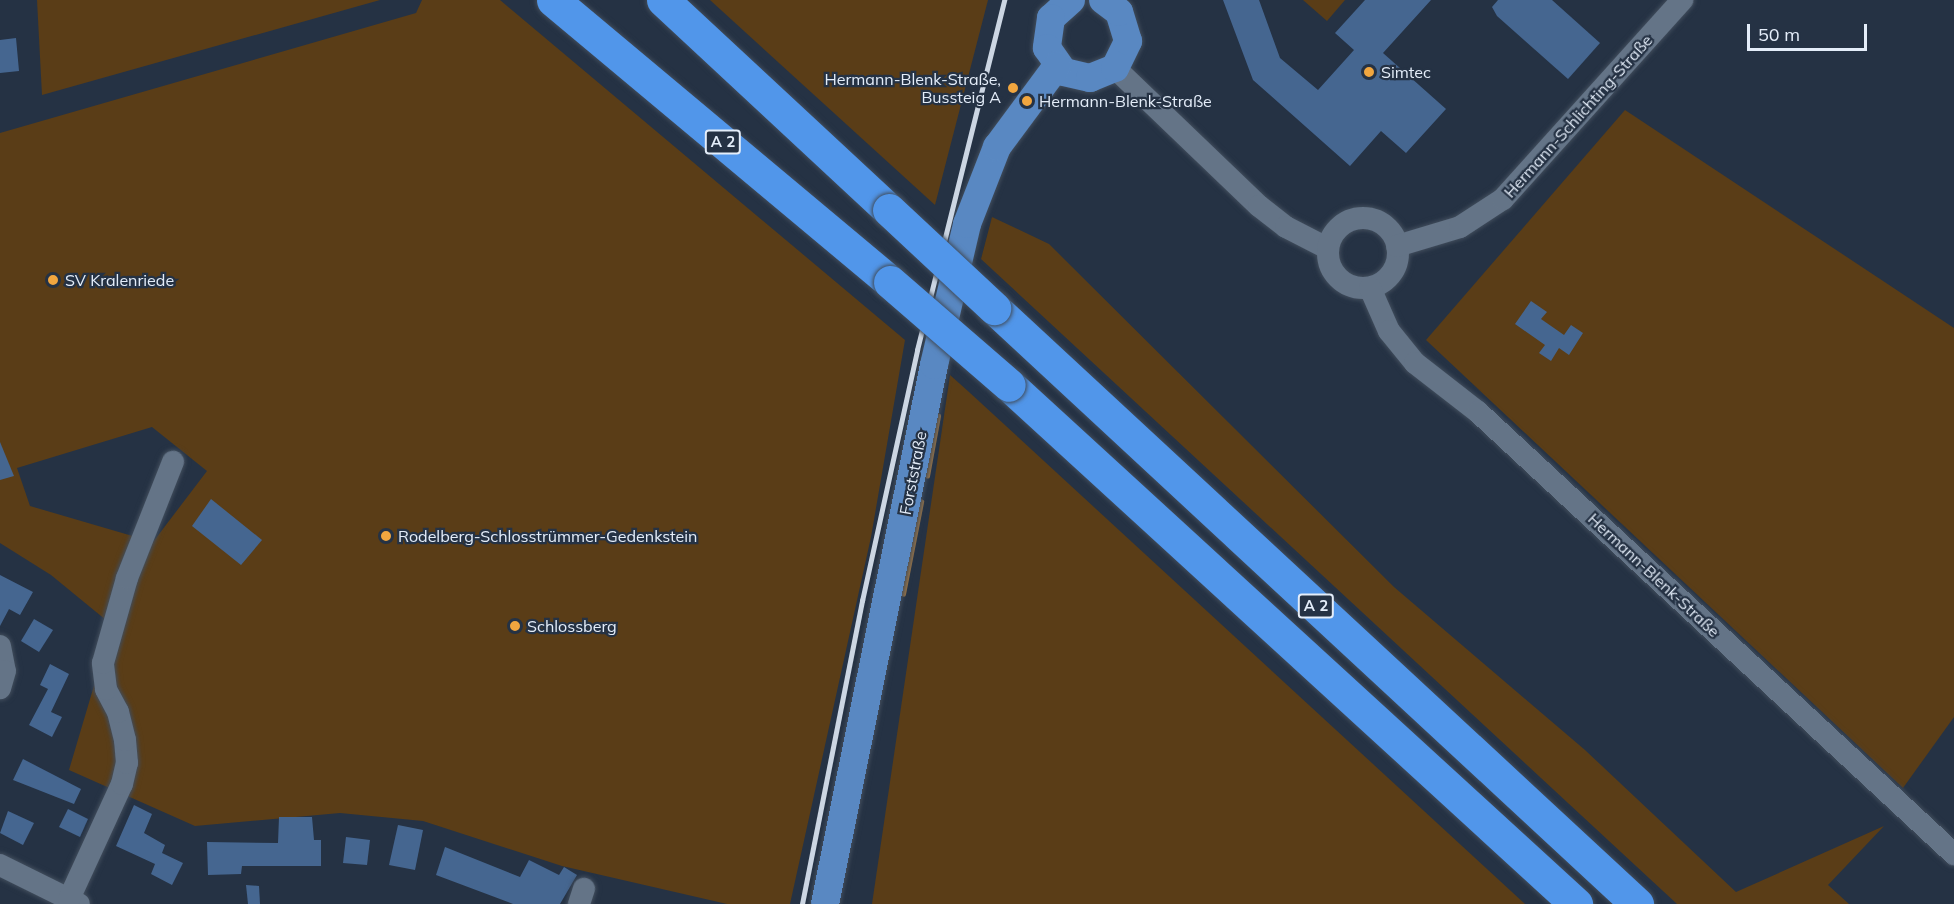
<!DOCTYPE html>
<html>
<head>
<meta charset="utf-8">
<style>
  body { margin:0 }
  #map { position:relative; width:1954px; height:904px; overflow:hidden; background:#253244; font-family:Mulish,sans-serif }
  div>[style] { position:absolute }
  .green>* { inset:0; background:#5a3d17 }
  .stream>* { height:4.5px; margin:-2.25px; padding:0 2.25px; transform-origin:2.25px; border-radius:2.25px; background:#997446 }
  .building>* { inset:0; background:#456690 }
  .roads { filter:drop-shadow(0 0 2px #414d5c) drop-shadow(0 0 2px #414d5c) }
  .minor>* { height:22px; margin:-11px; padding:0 11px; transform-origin:11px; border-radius:11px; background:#647487 }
  .minor>.ring { margin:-11px; padding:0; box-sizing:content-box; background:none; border:22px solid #647487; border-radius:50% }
  .major>* { height:28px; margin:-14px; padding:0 14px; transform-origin:14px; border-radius:14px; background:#5988c2 }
  .highway>* { height:33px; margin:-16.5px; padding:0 16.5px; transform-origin:16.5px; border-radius:16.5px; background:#5196ea }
  .rail>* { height:4.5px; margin:-2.25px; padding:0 2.25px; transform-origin:2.25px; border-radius:2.25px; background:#ccd6e3 }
  .bridges { filter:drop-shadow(0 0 2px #414d5c) drop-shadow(0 0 2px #414d5c) }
  .highway-bridge>* { height:33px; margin:-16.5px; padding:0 16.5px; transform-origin:16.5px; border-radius:16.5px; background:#5196ea }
  .dots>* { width:16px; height:16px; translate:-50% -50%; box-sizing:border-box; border:3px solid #253244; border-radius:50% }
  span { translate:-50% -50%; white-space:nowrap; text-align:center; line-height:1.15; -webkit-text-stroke:4.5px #253244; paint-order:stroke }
  .shield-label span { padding:2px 4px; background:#253244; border:2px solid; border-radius:4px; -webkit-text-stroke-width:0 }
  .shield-label { font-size:15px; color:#e4edf9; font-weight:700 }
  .poi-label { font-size:16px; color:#e4edf9 }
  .left { translate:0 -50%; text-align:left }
  .right { translate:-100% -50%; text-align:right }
  .street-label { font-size:16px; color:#e4edf9 }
  .scale { position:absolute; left:1747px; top:24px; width:120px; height:27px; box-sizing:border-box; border:3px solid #e4edf9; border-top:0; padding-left:8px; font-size:18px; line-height:21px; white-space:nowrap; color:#e4edf9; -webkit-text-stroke:4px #253244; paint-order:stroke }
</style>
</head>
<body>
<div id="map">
  <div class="green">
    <i style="clip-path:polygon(37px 0,380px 0,42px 95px)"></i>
    <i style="clip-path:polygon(evenodd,422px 0,500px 0,905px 340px,871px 537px,790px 904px,727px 904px,562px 866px,423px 821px,340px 813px,195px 826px,69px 770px,112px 625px,51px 575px,0 543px,0 133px,416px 13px,422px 0,152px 427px,207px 471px,153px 542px,30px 506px,17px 468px,152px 427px)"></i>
    <i style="clip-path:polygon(710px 0,988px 0,935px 205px)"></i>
    <i style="clip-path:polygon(1303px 0,1345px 0,1327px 21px)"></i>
    <i style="clip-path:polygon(1625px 110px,1954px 328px,1954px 717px,1903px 788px,1426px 340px)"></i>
    <i style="clip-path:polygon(992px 217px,1049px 244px,1394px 587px,1585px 750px,1736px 892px,1884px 826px,1828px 885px,1849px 904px,1677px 904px,981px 259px)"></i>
    <i style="clip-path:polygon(950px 375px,969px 392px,1525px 904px,872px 904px)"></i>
  </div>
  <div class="stream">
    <i style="left:927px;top:476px;width:61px;rotate:-79.6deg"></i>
    <i style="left:903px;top:594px;width:94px;rotate:-78.9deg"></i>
  </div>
  <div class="building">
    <i style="clip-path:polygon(1223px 0,1259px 0,1280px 58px,1318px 90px,1354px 50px,1335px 33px,1365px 0,1431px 0,1383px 53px,1446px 109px,1406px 153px,1381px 131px,1350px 166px,1253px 80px)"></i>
    <i style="clip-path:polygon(1498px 0,1552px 0,1600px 43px,1568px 79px,1497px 16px,1492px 7px)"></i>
    <i style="clip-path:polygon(16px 38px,19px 71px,0 73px,0 40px)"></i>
    <i style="clip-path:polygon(1531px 301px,1547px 312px,1541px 319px,1564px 335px,1571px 325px,1583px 333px,1569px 355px,1559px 348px,1551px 361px,1539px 353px,1545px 345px,1515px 324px)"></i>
    <i style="clip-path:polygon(0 442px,14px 476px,0 480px)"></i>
    <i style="clip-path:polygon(211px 499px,262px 540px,241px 565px,192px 526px)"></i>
    <i style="clip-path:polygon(0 575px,33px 592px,20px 615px,9px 609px,0 626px)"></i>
    <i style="clip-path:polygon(34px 619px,53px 630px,39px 652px,21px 641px)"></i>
    <i style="clip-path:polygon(50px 664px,69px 674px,51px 712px,62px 717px,52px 737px,29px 725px,48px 689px,40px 685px)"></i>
    <i style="clip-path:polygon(23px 759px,81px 789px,74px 804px,13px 780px)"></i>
    <i style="clip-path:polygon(134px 805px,152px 814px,144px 833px,165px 845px,162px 853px,183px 863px,172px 885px,151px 874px,155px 864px,116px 846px)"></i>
    <i style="clip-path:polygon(68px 809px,88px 819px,80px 837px,59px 827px)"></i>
    <i style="clip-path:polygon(8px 811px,34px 823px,23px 845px,0 833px)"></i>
    <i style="clip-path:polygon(279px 817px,312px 817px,314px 840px,321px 840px,321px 866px,242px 866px,241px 874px,208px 875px,207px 842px,278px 843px)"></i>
    <i style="clip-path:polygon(398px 825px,423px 830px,415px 870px,389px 865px)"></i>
    <i style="clip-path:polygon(346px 837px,370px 840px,367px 865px,343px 863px)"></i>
    <i style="clip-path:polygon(445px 847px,520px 877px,529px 860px,559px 875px,564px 867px,577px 875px,560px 904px,513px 904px,436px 875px)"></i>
    <i style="clip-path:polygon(246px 885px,259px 886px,260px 904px,248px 904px)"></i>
  </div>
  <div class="roads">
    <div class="minor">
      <i style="left:1115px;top:68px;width:199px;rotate:43.8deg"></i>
      <i style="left:1259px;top:206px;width:34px;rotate:38deg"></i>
      <i style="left:1286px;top:227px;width:46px;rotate:27.1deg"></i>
      <i class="ring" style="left:1328px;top:218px;width:48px;height:48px"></i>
      <i style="left:1397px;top:246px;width:66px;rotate:-16.8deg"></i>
      <i style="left:1460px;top:227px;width:51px;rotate:-33.1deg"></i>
      <i style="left:1503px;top:199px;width:268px;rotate:-48deg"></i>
      <i style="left:1370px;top:288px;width:47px;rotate:66.2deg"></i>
      <i style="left:1389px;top:331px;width:41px;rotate:50.9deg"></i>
      <i style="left:1415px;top:363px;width:80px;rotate:37.9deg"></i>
      <i style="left:1478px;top:412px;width:650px;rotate:42.88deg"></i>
      <i style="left:0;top:646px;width:25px;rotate:79deg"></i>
      <i style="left:5px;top:671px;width:18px;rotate:106deg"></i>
      <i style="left:0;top:865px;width:88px;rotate:26.3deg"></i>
      <i style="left:69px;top:899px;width:127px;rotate:-65.3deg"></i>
      <i style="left:122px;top:784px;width:22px;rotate:-77deg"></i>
      <i style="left:127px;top:763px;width:23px;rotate:-95deg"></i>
      <i style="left:125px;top:740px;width:29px;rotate:-104deg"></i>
      <i style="left:118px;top:712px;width:26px;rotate:-118deg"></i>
      <i style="left:106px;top:689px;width:26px;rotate:-97deg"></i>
      <i style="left:103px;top:663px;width:88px;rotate:-74.2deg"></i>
      <i style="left:127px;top:578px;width:125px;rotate:-68.4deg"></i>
      <i style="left:579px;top:904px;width:16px;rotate:-72deg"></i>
    </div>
    <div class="major">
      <i style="left:1071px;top:0;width:27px;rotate:138deg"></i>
      <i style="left:1051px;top:18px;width:30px;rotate:98deg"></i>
      <i style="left:1047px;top:48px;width:29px;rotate:55deg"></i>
      <i style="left:1064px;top:72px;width:27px;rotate:13deg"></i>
      <i style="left:1090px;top:78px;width:27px;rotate:-22deg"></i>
      <i style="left:1115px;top:68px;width:30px;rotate:-64deg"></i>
      <i style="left:1128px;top:41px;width:30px;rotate:-107deg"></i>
      <i style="left:1119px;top:12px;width:20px;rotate:-143deg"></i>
      <i style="left:825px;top:904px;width:550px;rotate:-78.57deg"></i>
      <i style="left:934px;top:365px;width:145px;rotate:-76.8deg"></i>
      <i style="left:967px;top:224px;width:83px;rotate:-68.7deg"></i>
      <i style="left:997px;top:147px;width:101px;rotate:-53.5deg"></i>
    </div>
    <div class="highway">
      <i style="left:553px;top:0;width:439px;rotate:39.9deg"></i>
      <i style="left:663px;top:0;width:309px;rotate:42.9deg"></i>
      <i style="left:994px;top:308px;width:877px;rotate:42.83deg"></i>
      <i style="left:1009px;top:385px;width:769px;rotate:42.47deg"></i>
    </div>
  </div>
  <div class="rail">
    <i style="left:802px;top:904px;width:309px;rotate:-78.8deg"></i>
    <i style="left:862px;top:601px;width:257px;rotate:-77.6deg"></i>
    <i style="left:917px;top:350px;width:361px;rotate:-76deg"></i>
  </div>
  <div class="bridges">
    <div class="highway-bridge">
      <i style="left:889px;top:210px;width:144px;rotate:43deg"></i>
      <i style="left:890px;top:282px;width:157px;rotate:40.9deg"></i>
    </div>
  </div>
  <div class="dots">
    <i style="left:1369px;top:72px;background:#f1a63f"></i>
    <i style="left:1013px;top:88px;background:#f1a63f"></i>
    <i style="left:1027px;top:101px;background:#f1a63f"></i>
    <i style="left:53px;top:280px;background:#f1a63f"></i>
    <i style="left:386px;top:536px;background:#f1a63f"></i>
    <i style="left:515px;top:626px;background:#f1a63f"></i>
  </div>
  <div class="shield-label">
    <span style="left:723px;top:142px">A 2</span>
    <span style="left:1316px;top:606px">A 2</span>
  </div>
  <div class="poi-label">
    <span class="left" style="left:1381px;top:72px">Simtec</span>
    <span class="right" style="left:1001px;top:88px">Hermann-Blenk-Straße,<br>Bussteig A</span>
    <span class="left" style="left:1039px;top:101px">Hermann-Blenk-Straße</span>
    <span class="left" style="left:65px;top:280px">SV Kralenriede</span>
    <span class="left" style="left:398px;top:536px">Rodelberg-Schlosstrümmer-Gedenkstein</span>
    <span class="left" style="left:527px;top:626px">Schlossberg</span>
  </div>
  <div class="street-label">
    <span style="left:1578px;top:116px;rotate:-48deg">Hermann-Schlichting-Straße</span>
    <span style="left:913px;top:473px;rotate:-79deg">Forststraße</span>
    <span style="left:1654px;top:575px;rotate:43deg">Hermann-Blenk-Straße</span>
  </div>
  <div class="scale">50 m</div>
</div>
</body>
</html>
